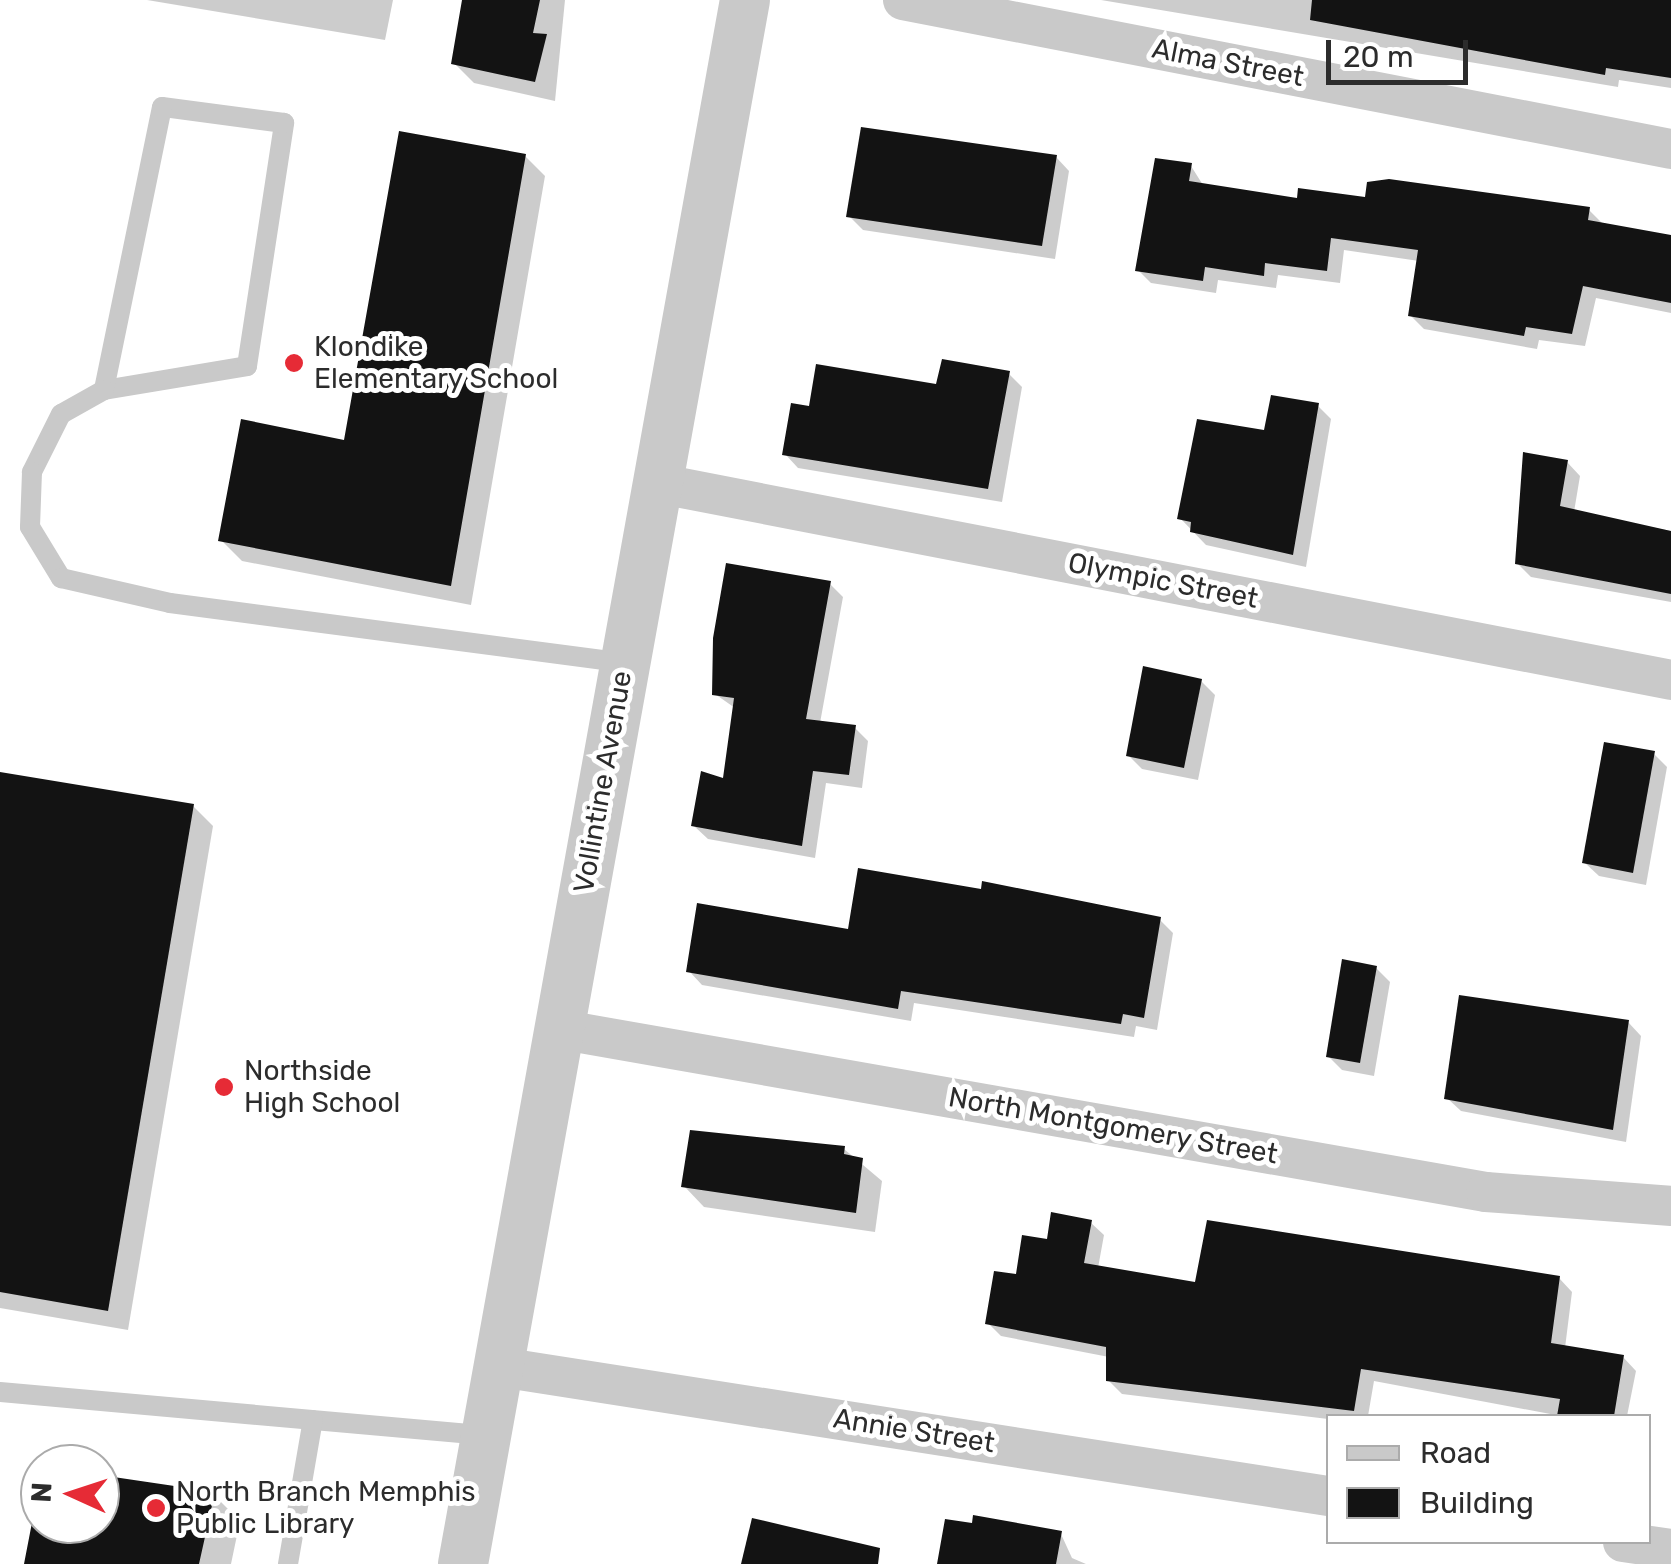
<!DOCTYPE html>
<html>
<head>
<meta charset="utf-8">
<style>
  body { margin:0 }
  #map { position:relative; width:1671px; height:1564px; overflow:hidden; background:#fff; font-family:Rubik,sans-serif }
  div>[style] { position:absolute }
  .shadow>* { inset:0; background:#0003 }
  .building>* { inset:0; background:#131313 }
  .service>* { height:20px; margin:-10px; padding:0 10px; transform-origin:10px; border-radius:10px; background:#c9c9c9 }
  .minor>* { height:40px; margin:-20px; padding:0 20px; transform-origin:20px; border-radius:20px; background:#c9c9c9 }
  .tertiary>* { height:50px; margin:-25px; padding:0 25px; transform-origin:25px; border-radius:25px; background:#c9c9c9 }
  .dots>* { width:28px; height:28px; translate:-50% -50%; box-sizing:border-box; border:5px solid #fff; border-radius:50% }
  span { translate:-50% -50%; white-space:nowrap; text-align:center; line-height:1.15; -webkit-text-stroke:10px #fff; paint-order:stroke }
  .street-label { font-size:28px; color:#2c2c2c }
  .poi-label { font-size:28px; color:#2c2c2c }
  .left { translate:0 -50%; text-align:left }
  .legend { position:absolute; left:1326px; top:1414px; width:325px; height:130px; box-sizing:border-box; background:#fff; border:2px solid #ababab; margin:0; padding:12px 18px; list-style:none; font-size:30px; color:#2c2c2c }
  .legend li { display:flex; align-items:center; gap:20px; height:50px }
  .legend b { width:50px; border:2px solid #ababab }
  .north { position:absolute; left:20px; top:1444px; width:100px; height:100px; box-sizing:border-box; background:#fff; border:2px solid #ababab; border-radius:50%; rotate:273deg; font-size:28px; font-weight:700; line-height:40px; text-align:center; color:#2c2c2c }
  .north::after { content:''; display:block; margin:auto; width:35px; height:45px; background:#e62b36; clip-path:polygon(50% 0,100% 100%,50% 72%,0 100%) }
  .scale { position:absolute; left:1326px; top:40px; width:142px; height:45px; box-sizing:border-box; border:5px solid #2c2c2c; border-top:0; padding-left:12px; font-size:30px; line-height:35px; white-space:nowrap; color:#2c2c2c; -webkit-text-stroke:8px #fff; paint-order:stroke }
</style>
</head>
<body>
<div id="map">
  <div class="shadow">
    <i style="clip-path:polygon(147px 0,393px 0,385px 40px)"></i>
    <i style="clip-path:polygon(465px 0,565px 0,555px 101px,474px 83px,454px 63px)"></i>
    <i style="clip-path:polygon(1101px 0,1671px 0,1671px 88px,1619px 80px,1618px 87px)"></i>
    <i style="clip-path:polygon(525px 156px,545px 176px,471px 605px,242px 561px,221px 540px,346px 443px)"></i>
    <i style="clip-path:polygon(1056px 157px,1069px 171px,1055px 259px,863px 230px,849px 216px)"></i>
    <i style="clip-path:polygon(1191px 166px,1203px 185px,1299px 201px,1589px 210px,1602px 223px,1671px 238px,1671px 313px,1596px 298px,1585px 346px,1539px 340px,1537px 349px,1424px 329px,1410px 315px,1419px 261px,1344px 250px,1340px 283px,1278px 275px,1276px 288px,1218px 280px,1216px 293px,1151px 283px,1138px 270px)"></i>
    <i style="clip-path:polygon(1008px 373px,1022px 387px,1002px 502px,798px 468px,785px 454px,811px 409px)"></i>
    <i style="clip-path:polygon(1318px 406px,1331px 419px,1306px 567px,1206px 545px,1180px 518px,1266px 433px)"></i>
    <i style="clip-path:polygon(1567px 462px,1580px 476px,1574px 512px,1671px 531px,1671px 602px,1531px 577px,1517px 563px)"></i>
    <i style="clip-path:polygon(829px 583px,843px 597px,820px 723px,855px 728px,868px 741px,862px 788px,826px 783px,815px 858px,708px 839px,694px 826px,725px 781px,735px 708px,715px 694px)"></i>
    <i style="clip-path:polygon(1201px 681px,1215px 695px,1198px 780px,1142px 769px,1129px 756px)"></i>
    <i style="clip-path:polygon(1654px 754px,1667px 767px,1646px 885px,1599px 876px,1585px 863px)"></i>
    <i style="clip-path:polygon(0 775px,193px 806px,213px 826px,128px 1330px,0 1308px)"></i>
    <i style="clip-path:polygon(1160px 920px,1173px 933px,1157px 1030px,1136px 1026px,1134px 1037px,914px 1003px,911px 1021px,702px 985px,689px 971px,850px 932px)"></i>
    <i style="clip-path:polygon(1376px 968px,1390px 982px,1374px 1076px,1342px 1070px,1328px 1056px)"></i>
    <i style="clip-path:polygon(1628px 1022px,1641px 1036px,1626px 1142px,1461px 1111px,1447px 1098px)"></i>
    <i style="clip-path:polygon(844px 1149px,882px 1181px,875px 1232px,704px 1207px,684px 1186px)"></i>
    <i style="clip-path:polygon(1090px 1222px,1104px 1235px,1098px 1268px,1197px 1285px,1559px 1278px,1572px 1292px,1565px 1348px,1623px 1357px,1636px 1371px,1627px 1416px,1561px 1416px,1374px 1381px,1368px 1416px,1328px 1419px,1122px 1394px,1108px 1380px,1109px 1357px,1001px 1336px,988px 1323px,1049px 1242px)"></i>
    <i style="clip-path:polygon(100px 1477px,214px 1495px,240px 1521px,231px 1564px,27px 1564px,40px 1494px,40px 1524px,100px 1524px)"></i>
    <i style="clip-path:polygon(1061px 1534px,1072px 1558px,1086px 1564px,939px 1564px)"></i>
  </div>
  <div class="building">
    <i style="clip-path:polygon(462px 0,540px 0,533px 33px,547px 34px,535px 82px,451px 64px)"></i>
    <i style="clip-path:polygon(1312px 0,1671px 0,1671px 78px,1606px 68px,1605px 75px,1310px 20px)"></i>
    <i style="clip-path:polygon(861px 127px,1057px 155px,1042px 246px,846px 217px)"></i>
    <i style="clip-path:polygon(399px 131px,526px 154px,451px 586px,218px 541px,241px 419px,344px 440px)"></i>
    <i style="clip-path:polygon(1155px 158px,1192px 163px,1189px 181px,1297px 198px,1298px 188px,1365px 197px,1367px 182px,1389px 179px,1590px 207px,1588px 220px,1671px 235px,1671px 303px,1583px 286px,1572px 334px,1526px 327px,1524px 336px,1408px 316px,1418px 250px,1331px 238px,1327px 271px,1265px 263px,1264px 276px,1205px 267px,1203px 281px,1135px 271px)"></i>
    <i style="clip-path:polygon(942px 359px,1010px 371px,988px 489px,782px 455px,791px 403px,809px 406px,816px 364px,936px 384px)"></i>
    <i style="clip-path:polygon(1271px 395px,1319px 403px,1293px 555px,1190px 532px,1191px 522px,1177px 519px,1197px 419px,1264px 430px)"></i>
    <i style="clip-path:polygon(1523px 452px,1568px 460px,1560px 506px,1671px 531px,1671px 594px,1515px 564px)"></i>
    <i style="clip-path:polygon(726px 563px,831px 581px,806px 719px,856px 725px,849px 775px,813px 771px,802px 846px,691px 826px,701px 771px,723px 778px,734px 698px,712px 695px,713px 638px)"></i>
    <i style="clip-path:polygon(1143px 666px,1202px 679px,1184px 768px,1126px 756px)"></i>
    <i style="clip-path:polygon(1604px 742px,1655px 751px,1633px 873px,1582px 863px)"></i>
    <i style="clip-path:polygon(0 772px,194px 804px,108px 1311px,0 1292px)"></i>
    <i style="clip-path:polygon(858px 868px,981px 889px,982px 881px,1161px 917px,1144px 1018px,1123px 1014px,1121px 1024px,901px 991px,898px 1009px,686px 972px,697px 903px,848px 929px)"></i>
    <i style="clip-path:polygon(1342px 959px,1377px 966px,1360px 1063px,1326px 1057px)"></i>
    <i style="clip-path:polygon(1459px 995px,1629px 1020px,1613px 1130px,1444px 1099px)"></i>
    <i style="clip-path:polygon(690px 1130px,845px 1146px,844px 1154px,863px 1158px,856px 1213px,681px 1187px)"></i>
    <i style="clip-path:polygon(1051px 1212px,1092px 1220px,1084px 1263px,1195px 1282px,1207px 1220px,1560px 1276px,1551px 1343px,1624px 1355px,1614px 1416px,1557px 1416px,1560px 1399px,1361px 1369px,1354px 1411px,1106px 1381px,1106px 1347px,985px 1324px,994px 1271px,1016px 1274px,1022px 1235px,1047px 1239px)"></i>
    <i style="clip-path:polygon(100px 1475px,215px 1492px,199px 1564px,24px 1564px,40px 1481px,40px 1524px,100px 1524px)"></i>
    <i style="clip-path:polygon(973px 1515px,1062px 1531px,1056px 1564px,937px 1564px,945px 1519px,972px 1523px)"></i>
    <i style="clip-path:polygon(752px 1518px,880px 1548px,878px 1564px,741px 1564px)"></i>
  </div>
  <div class="service">
    <i style="left:104px;top:390px;width:145px;rotate:-9.5deg"></i>
    <i style="left:247px;top:366px;width:246px;rotate:-81.3deg"></i>
    <i style="left:284px;top:123px;width:123px;rotate:-172.5deg"></i>
    <i style="left:162px;top:107px;width:289px;rotate:101.6deg"></i>
    <i style="left:104px;top:390px;width:49px;rotate:150.8deg"></i>
    <i style="left:61px;top:414px;width:65px;rotate:116.6deg"></i>
    <i style="left:32px;top:472px;width:55px;rotate:92.1deg"></i>
    <i style="left:30px;top:527px;width:60px;rotate:58.7deg"></i>
    <i style="left:61px;top:578px;width:112px;rotate:12.9deg"></i>
    <i style="left:170px;top:603px;width:459px;rotate:7.5deg"></i>
    <i style="left:0;top:1392px;width:488px;rotate:5.1deg"></i>
    <i style="left:288px;top:1564px;width:146px;rotate:-80.2deg"></i>
  </div>
  <div class="minor">
    <i style="left:903px;top:0;width:782px;rotate:10.98deg"></i>
    <i style="left:656px;top:483px;width:1034px;rotate:10.98deg"></i>
    <i style="left:558px;top:1029px;width:942px;rotate:9.96deg"></i>
    <i style="left:1486px;top:1192px;width:186px;rotate:4.3deg"></i>
    <i style="left:500px;top:1367px;width:838px;rotate:8.86deg"></i>
    <i style="left:1623px;top:1542px;width:49px;rotate:8.3deg"></i>
  </div>
  <div class="tertiary">
    <i style="left:463px;top:1564px;width:1589px;rotate:-79.78deg"></i>
  </div>
  <div class="dots">
    <i style="left:294px;top:363px;background:#e62b36"></i>
    <i style="left:224px;top:1087px;background:#e62b36"></i>
    <i style="left:156px;top:1508px;background:#e62b36"></i>
  </div>
  <div class="street-label">
    <span style="left:1228px;top:63px;rotate:11deg">Alma Street</span>
    <span style="left:1163px;top:581px;rotate:11deg">Olympic Street</span>
    <span style="left:603px;top:782px;rotate:-80deg">Vollintine Avenue</span>
    <span style="left:1113px;top:1126px;rotate:10deg">North Montgomery Street</span>
    <span style="left:914px;top:1431px;rotate:9deg">Annie Street</span>
  </div>
  <div class="poi-label">
    <span class="left" style="left:314px;top:363px">Klondike<br>Elementary School</span>
    <span class="left" style="left:244px;top:1087px">Northside<br>High School</span>
    <span class="left" style="left:176px;top:1508px">North Branch Memphis<br>Public Library</span>
  </div>
  <ul class="legend">
  <li><b style="height:12px;background:#c9c9c9"></b>Road</li>
  <li><b style="height:28px;background:#131313"></b>Building</li>
  </ul>
  <div class="north">N</div>
  <div class="scale">20 m</div>
</div>
</body>
</html>
